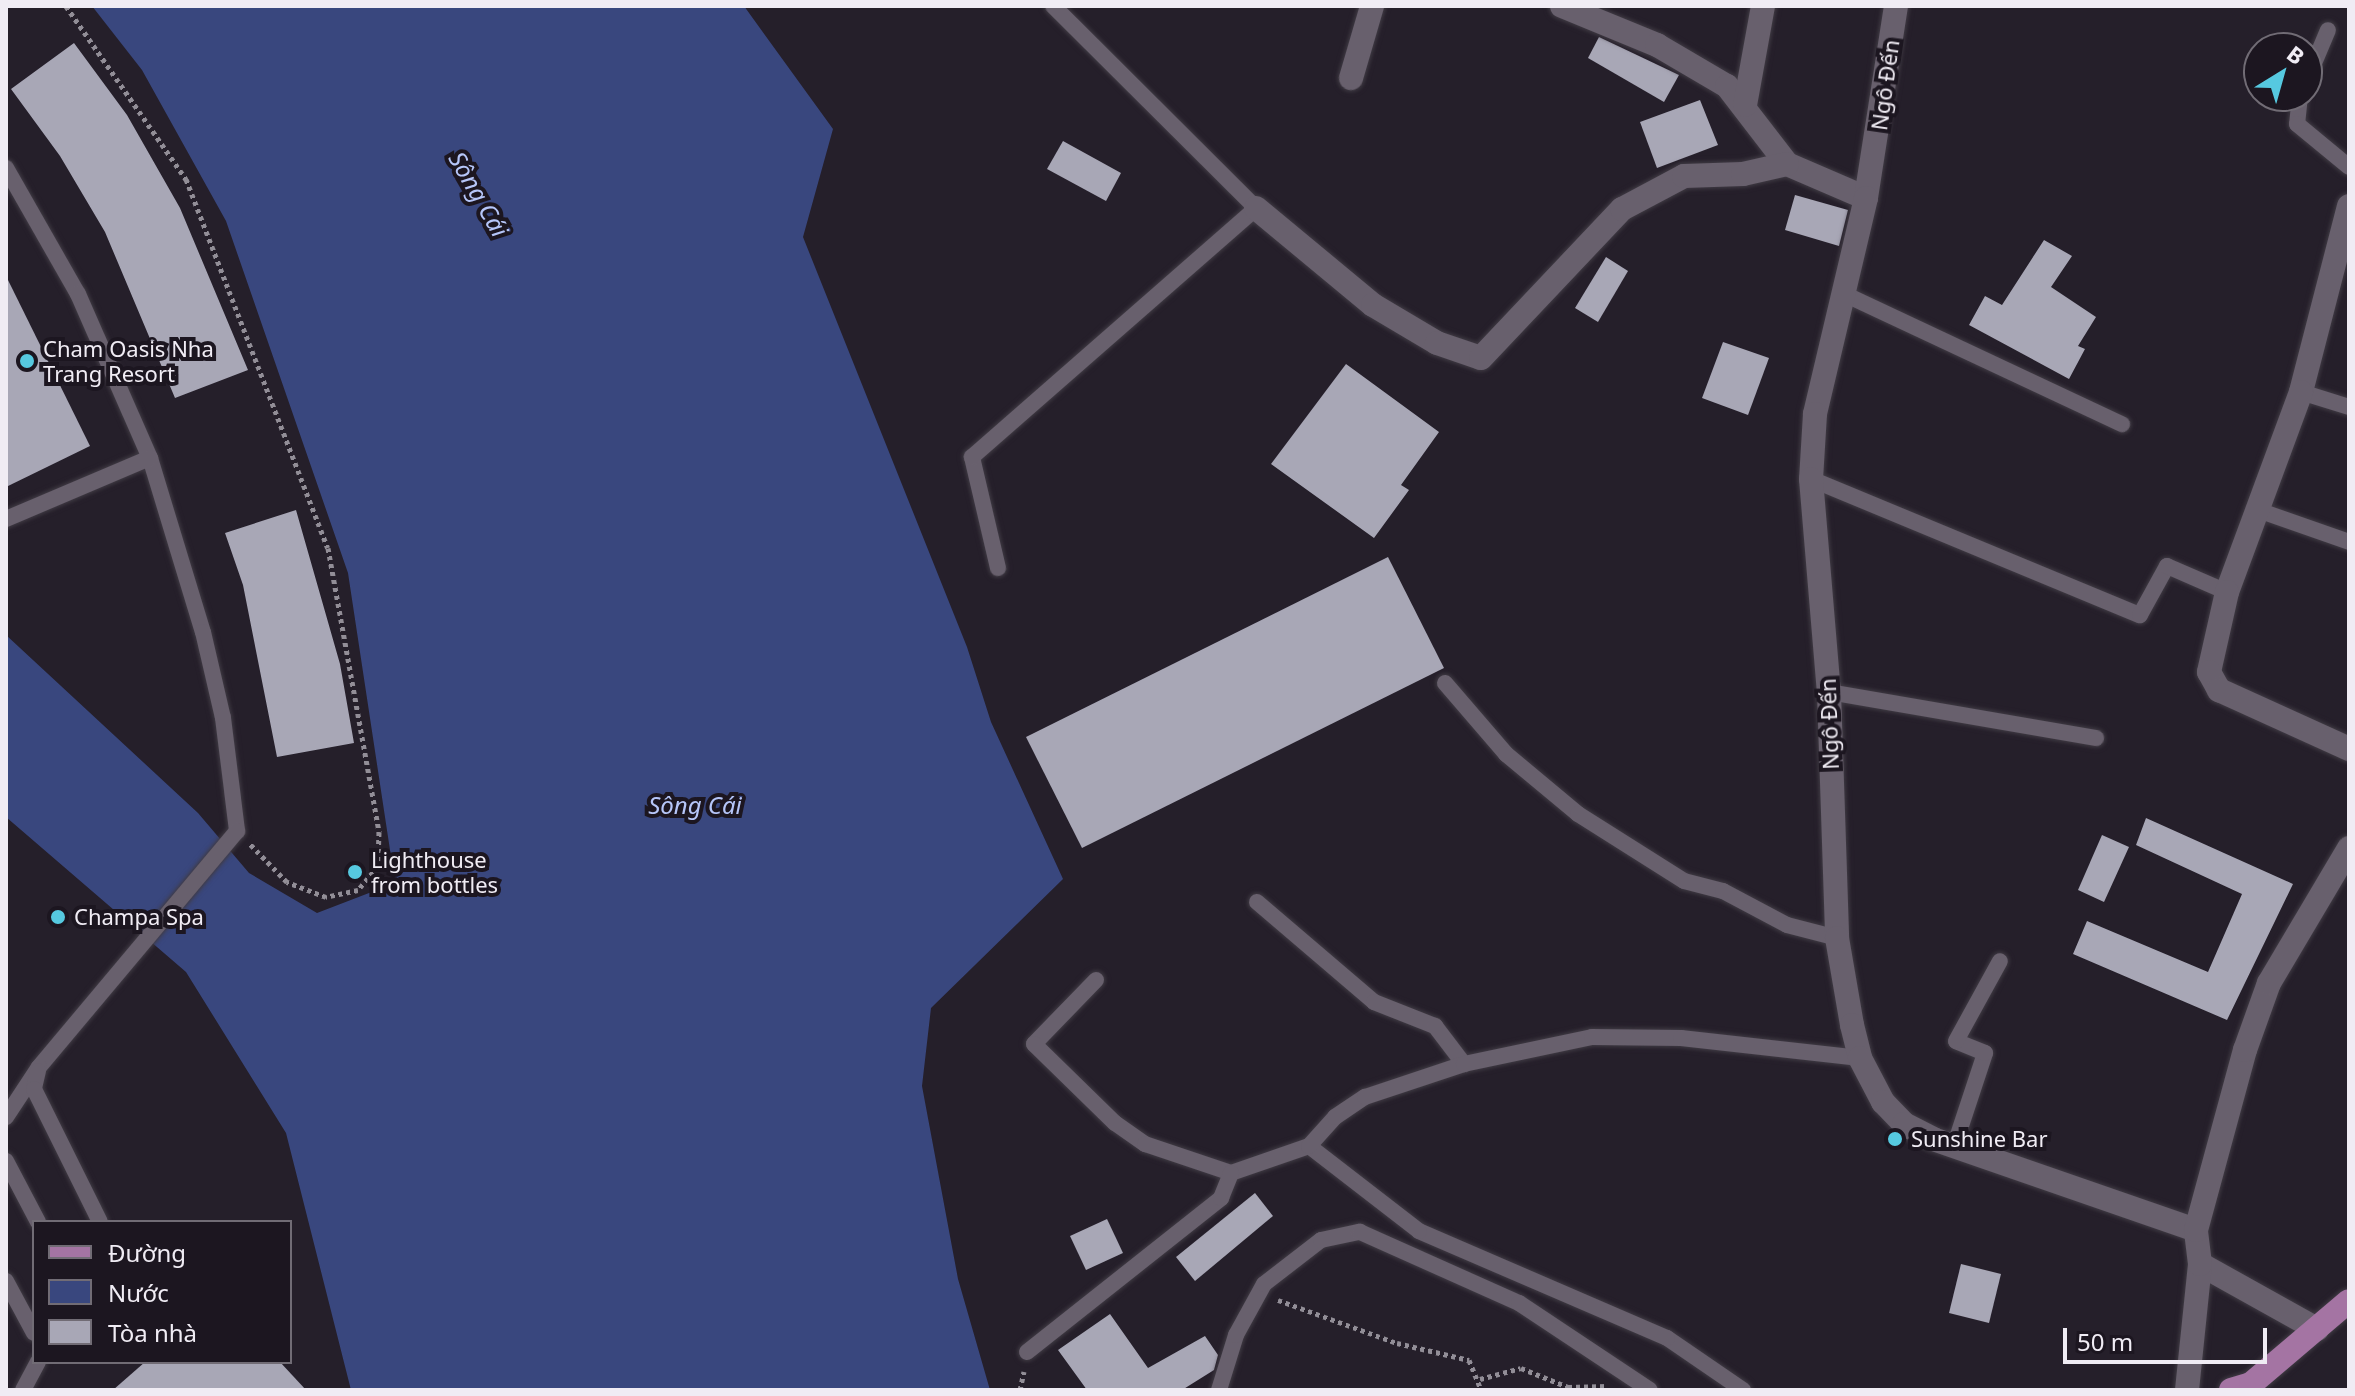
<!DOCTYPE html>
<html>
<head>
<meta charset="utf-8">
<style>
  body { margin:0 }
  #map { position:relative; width:2355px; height:1396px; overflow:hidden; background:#251f2a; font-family:"Noto Sans",sans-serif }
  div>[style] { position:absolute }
  .water>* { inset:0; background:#39477e }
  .building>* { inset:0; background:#a8a7b6 }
  .path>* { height:5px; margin-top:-2.5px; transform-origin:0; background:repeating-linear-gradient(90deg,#928e97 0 4px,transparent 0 8px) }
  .roads { filter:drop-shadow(0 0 2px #403b44) drop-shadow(0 0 2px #403b44) }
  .service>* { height:16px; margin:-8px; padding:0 8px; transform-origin:8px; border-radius:8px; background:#68606d }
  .minor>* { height:24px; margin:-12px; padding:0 12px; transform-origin:12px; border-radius:12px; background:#68606d }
  .primary>* { height:24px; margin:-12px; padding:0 12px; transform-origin:12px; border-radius:12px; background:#a474a3 }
  .dots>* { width:22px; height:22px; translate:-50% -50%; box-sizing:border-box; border:4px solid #1c1620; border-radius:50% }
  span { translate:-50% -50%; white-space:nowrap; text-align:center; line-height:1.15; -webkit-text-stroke:8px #1c1620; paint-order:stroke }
  .street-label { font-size:22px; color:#f0ecf4 }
  .poi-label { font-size:22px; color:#f0ecf4 }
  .left { translate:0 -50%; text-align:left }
  .water-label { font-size:24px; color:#b6c6f9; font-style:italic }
  .frame { position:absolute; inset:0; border:8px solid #f0ecf4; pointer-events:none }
  .legend { position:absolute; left:32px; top:1220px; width:260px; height:144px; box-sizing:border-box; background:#1c1620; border:2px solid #716c75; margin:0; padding:10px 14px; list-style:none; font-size:24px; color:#f0ecf4 }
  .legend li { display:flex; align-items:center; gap:16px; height:40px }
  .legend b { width:40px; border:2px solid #716c75 }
  .north { position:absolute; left:2243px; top:32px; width:80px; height:80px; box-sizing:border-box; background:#1c1620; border:2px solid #716c75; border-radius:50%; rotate:37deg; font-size:22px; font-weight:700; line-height:32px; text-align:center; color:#f0ecf4 }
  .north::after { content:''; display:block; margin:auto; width:28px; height:36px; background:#56c9e0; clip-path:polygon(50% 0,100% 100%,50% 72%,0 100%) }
  .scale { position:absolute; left:2063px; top:1328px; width:204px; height:36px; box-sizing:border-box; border:4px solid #f0ecf4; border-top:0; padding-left:10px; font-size:24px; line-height:28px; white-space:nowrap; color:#f0ecf4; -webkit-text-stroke:6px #1c1620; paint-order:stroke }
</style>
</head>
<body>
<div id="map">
  <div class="water">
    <i style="clip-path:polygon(92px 6px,744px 6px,833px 129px,803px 237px,967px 647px,991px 722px,1063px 879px,931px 1008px,922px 1086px,958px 1279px,990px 1390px,351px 1390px,286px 1133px,186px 972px,6px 817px,6px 635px,198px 813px,249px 873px,317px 913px,395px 883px,348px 573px,226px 221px,142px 70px)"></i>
  </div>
  <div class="building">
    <i style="clip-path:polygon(1599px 37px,1679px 75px,1664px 102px,1588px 58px)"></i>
    <i style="clip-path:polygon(74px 43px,127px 115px,180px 208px,248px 370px,175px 398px,105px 232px,60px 156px,11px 89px)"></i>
    <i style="clip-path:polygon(1700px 100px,1718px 145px,1657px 168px,1640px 122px)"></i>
    <i style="clip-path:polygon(1063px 141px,1121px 173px,1106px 201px,1047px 169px)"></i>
    <i style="clip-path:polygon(1795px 195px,1848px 210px,1839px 246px,1785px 230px)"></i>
    <i style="clip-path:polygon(2044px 240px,2072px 256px,2051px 287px,2096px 317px,2078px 346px,2085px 349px,2069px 379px,1969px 325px,1985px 296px,2002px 305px)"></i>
    <i style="clip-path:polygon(1606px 257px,1628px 271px,1598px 322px,1575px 308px)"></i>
    <i style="clip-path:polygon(6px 276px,90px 446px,6px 487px)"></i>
    <i style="clip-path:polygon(1723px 342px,1769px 358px,1748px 415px,1702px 398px)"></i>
    <i style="clip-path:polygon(1346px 364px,1439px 432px,1401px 485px,1409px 490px,1374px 538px,1271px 464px)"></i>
    <i style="clip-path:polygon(296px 510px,340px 664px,354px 743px,277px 757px,243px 585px,225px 533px)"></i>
    <i style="clip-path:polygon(1388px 557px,1444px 668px,1082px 848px,1026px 737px)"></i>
    <i style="clip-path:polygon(2146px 818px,2293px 884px,2227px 1020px,2073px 954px,2087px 921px,2208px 972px,2242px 894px,2136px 845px)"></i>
    <i style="clip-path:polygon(2102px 835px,2129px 847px,2104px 902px,2078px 890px)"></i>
    <i style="clip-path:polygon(1255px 1193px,1273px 1216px,1195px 1281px,1176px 1257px)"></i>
    <i style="clip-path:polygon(1107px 1219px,1123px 1253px,1086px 1270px,1070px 1236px)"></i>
    <i style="clip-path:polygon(1961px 1264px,2001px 1274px,1989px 1323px,1949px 1313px)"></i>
    <i style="clip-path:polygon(1110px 1314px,1148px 1368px,1205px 1336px,1218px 1355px,1214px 1370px,1182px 1390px,1087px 1390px,1058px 1350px)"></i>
    <i style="clip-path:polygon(145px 1362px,280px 1362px,306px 1390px,113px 1390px)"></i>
  </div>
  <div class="path">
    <i style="left:66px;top:6px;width:211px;rotate:55.3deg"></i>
    <i style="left:186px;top:179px;width:395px;rotate:69deg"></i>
    <i style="left:328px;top:548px;width:289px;rotate:79.8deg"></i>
    <i style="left:379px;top:832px;width:34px;rotate:92deg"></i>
    <i style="left:378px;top:866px;width:31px;rotate:130deg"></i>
    <i style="left:358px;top:890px;width:33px;rotate:168deg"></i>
    <i style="left:326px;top:897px;width:42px;rotate:-159deg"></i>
    <i style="left:287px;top:882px;width:53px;rotate:-134.2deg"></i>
    <i style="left:1278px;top:1300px;width:127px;rotate:19.9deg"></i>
    <i style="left:1397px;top:1343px;width:74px;rotate:13.3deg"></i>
    <i style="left:1469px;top:1360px;width:32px;rotate:68deg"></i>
    <i style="left:1480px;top:1379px;width:42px;rotate:-15deg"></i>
    <i style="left:1521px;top:1368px;width:51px;rotate:22deg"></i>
    <i style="left:1568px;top:1387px;width:40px;rotate:-1.4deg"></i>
    <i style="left:1020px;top:1390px;width:19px;rotate:-78deg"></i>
  </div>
  <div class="roads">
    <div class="service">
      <i style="left:2307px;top:80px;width:54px;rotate:-67.2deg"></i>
      <i style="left:2300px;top:96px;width:28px;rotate:96deg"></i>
      <i style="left:2297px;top:124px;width:67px;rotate:39.6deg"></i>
      <i style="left:6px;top:168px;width:145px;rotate:60.3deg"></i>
      <i style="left:78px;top:294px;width:179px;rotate:66.3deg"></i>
      <i style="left:150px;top:458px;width:182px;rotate:73.1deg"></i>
      <i style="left:203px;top:632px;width:88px;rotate:76.9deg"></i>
      <i style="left:223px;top:718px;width:114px;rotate:82.9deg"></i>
      <i style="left:237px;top:831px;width:308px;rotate:130deg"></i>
      <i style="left:39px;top:1067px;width:60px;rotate:123.4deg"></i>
      <i style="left:1844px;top:294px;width:307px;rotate:25.1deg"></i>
      <i style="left:2301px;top:392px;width:50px;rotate:17.4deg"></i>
      <i style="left:1811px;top:479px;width:356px;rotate:22.5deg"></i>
      <i style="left:2140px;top:615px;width:56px;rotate:-61.1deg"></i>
      <i style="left:2167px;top:566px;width:65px;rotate:23.4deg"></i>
      <i style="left:2255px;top:509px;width:100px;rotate:19.3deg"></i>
      <i style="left:6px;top:519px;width:156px;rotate:-23deg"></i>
      <i style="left:998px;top:568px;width:114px;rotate:-103.2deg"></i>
      <i style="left:972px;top:457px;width:378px;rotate:-41.2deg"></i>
      <i style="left:1256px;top:208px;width:286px;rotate:-135.1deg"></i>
      <i style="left:1445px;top:683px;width:94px;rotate:49.3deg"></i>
      <i style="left:1506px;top:754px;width:94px;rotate:39.8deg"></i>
      <i style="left:1578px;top:814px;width:125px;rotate:32.3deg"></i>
      <i style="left:1684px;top:881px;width:40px;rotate:14.4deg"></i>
      <i style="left:1723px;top:891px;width:72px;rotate:28deg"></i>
      <i style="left:1787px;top:925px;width:52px;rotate:14.6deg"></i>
      <i style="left:1829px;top:692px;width:271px;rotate:9.8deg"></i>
      <i style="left:1257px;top:902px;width:154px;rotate:40.5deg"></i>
      <i style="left:1374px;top:1002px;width:66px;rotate:21.5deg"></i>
      <i style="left:1435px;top:1026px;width:48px;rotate:52.7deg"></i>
      <i style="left:1096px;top:980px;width:89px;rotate:134.1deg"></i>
      <i style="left:1034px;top:1044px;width:113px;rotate:44.3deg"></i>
      <i style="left:1115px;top:1123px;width:37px;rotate:35deg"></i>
      <i style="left:1145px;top:1144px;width:91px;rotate:18.6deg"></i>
      <i style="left:1231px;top:1173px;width:83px;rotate:-19.1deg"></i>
      <i style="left:38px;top:1071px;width:18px;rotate:103deg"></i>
      <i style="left:34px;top:1089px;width:148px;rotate:63.6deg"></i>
      <i style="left:1954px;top:1147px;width:99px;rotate:-71.7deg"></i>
      <i style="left:1985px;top:1053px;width:31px;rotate:-158deg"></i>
      <i style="left:1956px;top:1041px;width:91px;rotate:-61.2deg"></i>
      <i style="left:6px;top:1161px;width:69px;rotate:62.3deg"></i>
      <i style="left:6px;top:1281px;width:59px;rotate:61.7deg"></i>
      <i style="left:1027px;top:1352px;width:248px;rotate:-38.4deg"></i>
      <i style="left:1221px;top:1198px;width:27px;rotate:-68deg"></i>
      <i style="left:23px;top:1390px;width:32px;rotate:-62deg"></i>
      <i style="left:1219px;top:1390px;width:58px;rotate:-72.8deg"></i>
      <i style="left:1236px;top:1335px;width:58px;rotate:-61.2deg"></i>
      <i style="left:1264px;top:1284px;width:72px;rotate:-37.7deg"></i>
      <i style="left:1321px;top:1240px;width:40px;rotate:-12deg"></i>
      <i style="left:1360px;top:1232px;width:174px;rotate:24.1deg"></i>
      <i style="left:1519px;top:1303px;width:157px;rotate:33.6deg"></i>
      <i style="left:1743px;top:1390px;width:92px;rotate:-145.6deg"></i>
      <i style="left:1667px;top:1338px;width:270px;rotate:-156.7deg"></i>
      <i style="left:1419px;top:1231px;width:139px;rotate:-142.3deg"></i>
      <i style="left:1309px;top:1146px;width:39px;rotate:-48deg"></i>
      <i style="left:1335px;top:1117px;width:36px;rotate:-34deg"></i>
      <i style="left:1365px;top:1097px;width:104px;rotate:-18.4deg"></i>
      <i style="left:1464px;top:1064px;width:131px;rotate:-11.9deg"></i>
      <i style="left:1592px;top:1037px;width:89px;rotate:0.6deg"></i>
      <i style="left:1681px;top:1038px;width:180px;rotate:6.4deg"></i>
    </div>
    <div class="minor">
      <i style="left:1562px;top:6px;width:103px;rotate:22.3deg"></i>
      <i style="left:1657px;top:45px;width:81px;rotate:30.4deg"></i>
      <i style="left:1727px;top:86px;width:98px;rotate:52.4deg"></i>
      <i style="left:1787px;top:164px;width:86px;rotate:23.3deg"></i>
      <i style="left:1896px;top:6px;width:194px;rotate:98.9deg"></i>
      <i style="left:1866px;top:198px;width:222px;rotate:103.3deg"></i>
      <i style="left:1815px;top:414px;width:65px;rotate:93.5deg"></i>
      <i style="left:1811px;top:479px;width:214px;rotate:85.2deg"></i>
      <i style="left:1829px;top:692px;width:246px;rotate:88.1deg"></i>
      <i style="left:1837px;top:938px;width:88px;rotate:80.2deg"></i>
      <i style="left:1852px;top:1025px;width:34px;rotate:76deg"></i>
      <i style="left:1860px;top:1058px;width:50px;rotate:62.4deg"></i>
      <i style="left:1883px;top:1102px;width:30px;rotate:46deg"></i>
      <i style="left:1904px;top:1124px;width:33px;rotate:27deg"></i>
      <i style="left:1933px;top:1139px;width:278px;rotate:19.1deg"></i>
      <i style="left:1351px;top:78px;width:75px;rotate:-73.7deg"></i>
      <i style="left:1745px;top:105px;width:101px;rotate:-79.7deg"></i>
      <i style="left:2349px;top:206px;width:192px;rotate:104.5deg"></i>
      <i style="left:2301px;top:392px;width:213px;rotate:110.3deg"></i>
      <i style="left:2227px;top:592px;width:82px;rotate:102.7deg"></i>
      <i style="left:2209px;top:672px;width:21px;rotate:61deg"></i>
      <i style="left:2219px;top:690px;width:143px;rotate:24.4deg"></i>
      <i style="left:1256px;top:208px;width:152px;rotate:39.7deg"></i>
      <i style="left:1373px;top:305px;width:74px;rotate:30.7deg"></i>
      <i style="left:1437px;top:343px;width:46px;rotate:18.8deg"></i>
      <i style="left:1481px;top:358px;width:205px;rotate:-46.6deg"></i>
      <i style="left:1622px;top:209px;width:70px;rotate:-28deg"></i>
      <i style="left:1684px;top:176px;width:59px;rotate:-1.9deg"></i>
      <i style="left:1743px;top:174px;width:45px;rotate:-12.8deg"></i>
      <i style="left:2200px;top:1264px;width:134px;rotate:29.1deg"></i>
      <i style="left:2187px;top:1390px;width:127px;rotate:-84.1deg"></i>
      <i style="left:2200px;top:1264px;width:34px;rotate:-97deg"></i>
      <i style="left:2196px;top:1230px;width:187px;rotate:-74.8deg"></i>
      <i style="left:2245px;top:1050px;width:71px;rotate:-70.3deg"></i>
      <i style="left:2269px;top:983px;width:157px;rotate:-59.3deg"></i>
    </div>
    <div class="primary">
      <i style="left:2231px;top:1390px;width:21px;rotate:-17deg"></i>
      <i style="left:2251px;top:1384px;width:128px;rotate:-40.3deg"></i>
    </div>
  </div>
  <div class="dots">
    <i style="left:27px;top:361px;background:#56c9e0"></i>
    <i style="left:355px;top:872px;background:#56c9e0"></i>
    <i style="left:58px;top:917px;background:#56c9e0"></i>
    <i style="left:1895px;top:1139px;background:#56c9e0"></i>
  </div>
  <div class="street-label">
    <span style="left:1885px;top:85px;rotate:-82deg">Ngô Đến</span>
    <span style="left:1829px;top:724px;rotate:-92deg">Ngô Đến</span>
  </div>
  <div class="poi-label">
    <span class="left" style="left:43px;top:361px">Cham Oasis Nha<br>Trang Resort</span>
    <span class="left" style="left:371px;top:872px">Lighthouse<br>from bottles</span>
    <span class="left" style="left:74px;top:917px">Champa Spa</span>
    <span class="left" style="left:1911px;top:1139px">Sunshine Bar</span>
  </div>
  <div class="water-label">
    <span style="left:479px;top:194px;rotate:60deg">Sông Cái</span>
    <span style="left:695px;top:805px">Sông Cái</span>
  </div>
  <div class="frame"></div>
  <ul class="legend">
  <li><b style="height:10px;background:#a474a3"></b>Đường</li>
  <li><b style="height:22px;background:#39477e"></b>Nước</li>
  <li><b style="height:22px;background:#a8a7b6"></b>Tòa nhà</li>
  </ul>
  <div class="north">B</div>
  <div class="scale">50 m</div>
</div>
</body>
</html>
